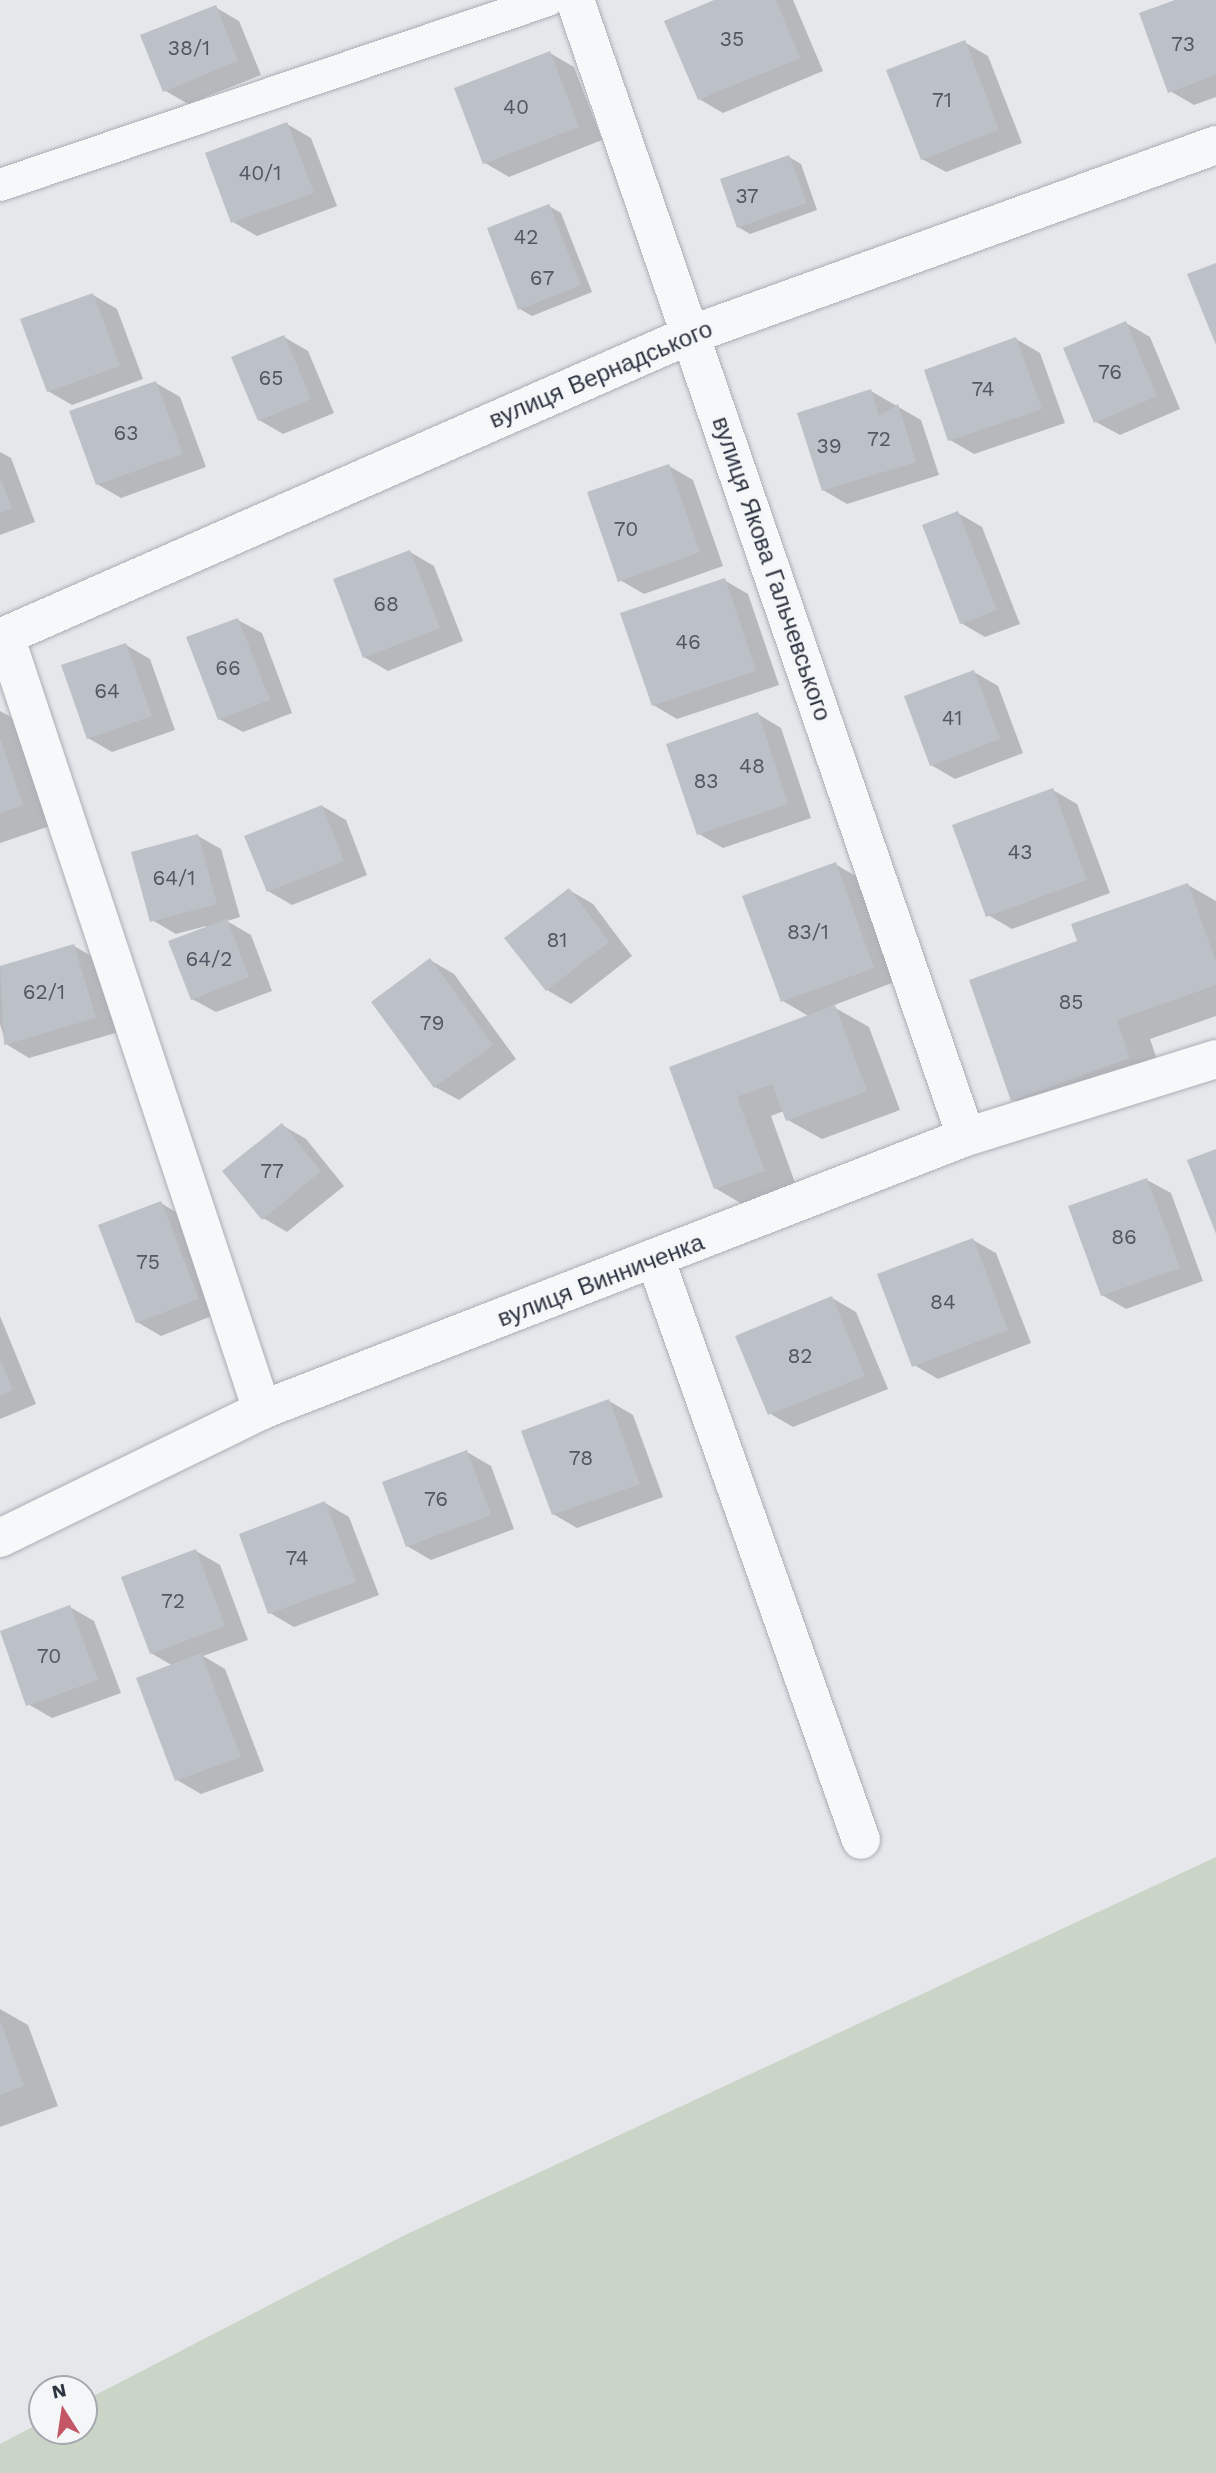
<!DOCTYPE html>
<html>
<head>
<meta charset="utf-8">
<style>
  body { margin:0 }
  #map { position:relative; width:1216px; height:2473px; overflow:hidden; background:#e5e7eb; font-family:"Work Sans",sans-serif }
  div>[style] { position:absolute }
  .green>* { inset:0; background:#cad4c7 }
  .shadow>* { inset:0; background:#0003 }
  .building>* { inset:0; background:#bcc0c7 }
  .roads { filter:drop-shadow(0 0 2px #aaaeb5) drop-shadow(0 0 2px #aaaeb5) }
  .service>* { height:32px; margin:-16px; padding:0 16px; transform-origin:16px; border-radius:16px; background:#f7f8fa }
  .minor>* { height:38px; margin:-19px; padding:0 19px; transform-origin:19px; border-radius:19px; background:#f7f8fa }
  span { translate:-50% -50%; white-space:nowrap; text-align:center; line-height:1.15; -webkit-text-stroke:6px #f4f6f8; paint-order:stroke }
  .number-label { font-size:21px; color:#525863 }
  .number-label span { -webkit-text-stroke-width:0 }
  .street-label { font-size:24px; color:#2e3542 }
  .north { position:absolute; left:28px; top:2375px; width:70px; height:70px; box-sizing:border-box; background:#f4f6f8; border:2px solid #a5a9af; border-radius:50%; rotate:348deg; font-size:19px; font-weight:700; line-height:28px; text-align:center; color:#2e3542 }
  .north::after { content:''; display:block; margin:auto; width:24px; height:32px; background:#c35766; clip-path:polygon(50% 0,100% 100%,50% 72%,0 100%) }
</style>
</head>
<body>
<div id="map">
  <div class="green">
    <i style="clip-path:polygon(1216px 1857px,1216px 2473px,0 2473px,0 2444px,42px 2422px,42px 2431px,84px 2431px,84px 2401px,403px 2236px)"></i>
  </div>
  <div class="shadow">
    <i style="clip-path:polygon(718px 0,793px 0,823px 71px,723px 113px,699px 99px)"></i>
    <i style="clip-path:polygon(1180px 0,1216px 0,1216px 97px,1194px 105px,1170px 91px)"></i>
    <i style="clip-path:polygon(215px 7px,239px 21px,261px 75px,188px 104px,164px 90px)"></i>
    <i style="clip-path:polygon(964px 42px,988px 56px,1022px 143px,946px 172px,922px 159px)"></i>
    <i style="clip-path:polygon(550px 53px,574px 67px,602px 140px,509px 177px,485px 163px)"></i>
    <i style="clip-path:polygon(287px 124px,311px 138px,337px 206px,257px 236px,233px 222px)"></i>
    <i style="clip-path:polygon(789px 157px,801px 164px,817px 210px,750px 234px,738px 227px)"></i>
    <i style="clip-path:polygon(549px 206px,561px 213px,592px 292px,532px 316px,520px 309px)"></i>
    <i style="clip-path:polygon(93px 295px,117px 309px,143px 379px,72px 405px,48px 391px)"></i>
    <i style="clip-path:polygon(1126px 323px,1150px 337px,1180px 409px,1120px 435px,1096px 422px)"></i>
    <i style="clip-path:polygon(284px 337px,308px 351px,334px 413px,283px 434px,259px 420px)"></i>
    <i style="clip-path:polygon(1016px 339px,1040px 353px,1065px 423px,974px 454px,950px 440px)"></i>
    <i style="clip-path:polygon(156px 383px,180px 397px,206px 467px,121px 498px,97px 484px)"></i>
    <i style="clip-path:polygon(871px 391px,921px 420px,939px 475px,847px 504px,823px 490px)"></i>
    <i style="clip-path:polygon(0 452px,11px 458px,35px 522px,0 535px)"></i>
    <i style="clip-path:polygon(669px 466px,693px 480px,723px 566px,644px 594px,620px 580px)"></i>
    <i style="clip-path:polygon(958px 513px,982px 527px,1020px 624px,985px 637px,961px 623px)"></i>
    <i style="clip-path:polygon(410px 552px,434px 566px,463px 641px,388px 671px,364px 657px)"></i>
    <i style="clip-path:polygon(724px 580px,748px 594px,779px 685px,677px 719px,653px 705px)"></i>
    <i style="clip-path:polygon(238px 620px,262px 633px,292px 713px,243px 732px,219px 719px)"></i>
    <i style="clip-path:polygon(126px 645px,150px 659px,175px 730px,112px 752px,88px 738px)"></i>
    <i style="clip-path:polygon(974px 672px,998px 686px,1023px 753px,955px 779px,931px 765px)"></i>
    <i style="clip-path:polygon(0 711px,22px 723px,56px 824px,0 843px)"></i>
    <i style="clip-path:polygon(758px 714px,781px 728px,811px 818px,723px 848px,699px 834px)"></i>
    <i style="clip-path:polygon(1053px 790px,1077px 804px,1110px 893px,1012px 929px,988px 915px)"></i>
    <i style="clip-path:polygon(322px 806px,346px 820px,367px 875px,292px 905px,268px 891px)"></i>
    <i style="clip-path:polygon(198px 836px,221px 849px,240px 917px,227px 921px,251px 935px,272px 991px,216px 1012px,192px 999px,206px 926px,176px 934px,152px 920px)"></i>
    <i style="clip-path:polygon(835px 864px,859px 878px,897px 981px,832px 1006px,869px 1027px,900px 1110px,822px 1139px,788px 1120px,784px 1111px,771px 1116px,798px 1191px,749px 1208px,715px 1188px,671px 1068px,810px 1017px,783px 1001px)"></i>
    <i style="clip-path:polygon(1188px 885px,1216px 901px,1216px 1016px,1150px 1039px,1163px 1077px,1047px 1119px,1012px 1099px,1080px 942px)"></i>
    <i style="clip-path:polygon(569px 890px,593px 904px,632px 956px,571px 1004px,547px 990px)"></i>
    <i style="clip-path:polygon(74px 946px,98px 960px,119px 1032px,29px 1058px,6px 1044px,0 1024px,0 968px)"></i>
    <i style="clip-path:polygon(430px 960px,454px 974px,516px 1059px,459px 1100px,435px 1087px)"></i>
    <i style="clip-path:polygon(282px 1125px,306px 1139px,344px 1186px,287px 1232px,263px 1218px)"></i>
    <i style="clip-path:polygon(1147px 1180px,1171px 1193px,1203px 1281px,1126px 1309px,1102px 1295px)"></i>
    <i style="clip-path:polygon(161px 1203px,184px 1217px,222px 1312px,161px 1336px,137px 1322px)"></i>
    <i style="clip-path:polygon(973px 1240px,996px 1253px,1031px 1343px,938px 1379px,914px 1365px)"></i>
    <i style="clip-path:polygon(832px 1298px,856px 1312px,888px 1389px,793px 1427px,769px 1413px)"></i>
    <i style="clip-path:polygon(0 1316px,36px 1404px,0 1419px)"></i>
    <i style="clip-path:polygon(609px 1401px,633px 1415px,663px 1497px,577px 1528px,553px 1514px)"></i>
    <i style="clip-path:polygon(467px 1452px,491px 1466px,514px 1529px,431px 1560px,407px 1546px)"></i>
    <i style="clip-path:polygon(325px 1503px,349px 1517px,379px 1595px,294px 1627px,270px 1613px)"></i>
    <i style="clip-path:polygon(196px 1551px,220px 1565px,248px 1640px,203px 1656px,225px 1669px,264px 1771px,201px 1794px,177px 1780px,173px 1666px,151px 1653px)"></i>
    <i style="clip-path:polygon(70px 1607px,94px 1621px,121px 1693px,52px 1718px,28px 1704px)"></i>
    <i style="clip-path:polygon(0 2009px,28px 2025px,58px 2106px,0 2127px)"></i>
  </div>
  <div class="building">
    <i style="clip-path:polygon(714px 0,776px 0,800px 58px,698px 100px,664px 21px)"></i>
    <i style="clip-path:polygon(1175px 0,1216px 0,1216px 75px,1168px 93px,1139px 13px)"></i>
    <i style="clip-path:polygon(216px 5px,238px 61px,163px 92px,140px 35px)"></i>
    <i style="clip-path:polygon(965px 40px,999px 130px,921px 160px,886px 70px)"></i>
    <i style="clip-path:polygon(550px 51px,579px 127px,483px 164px,454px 88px)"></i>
    <i style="clip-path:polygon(287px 122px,314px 193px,231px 223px,205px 153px)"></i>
    <i style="clip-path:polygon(789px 155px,807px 203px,737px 228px,720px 179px)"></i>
    <i style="clip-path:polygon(549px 204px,581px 285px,518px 310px,487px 228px)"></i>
    <i style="clip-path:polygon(1216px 263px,1216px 345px,1187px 274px)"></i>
    <i style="clip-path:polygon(93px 293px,120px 366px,47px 392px,20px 319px)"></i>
    <i style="clip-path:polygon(1126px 321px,1157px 396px,1094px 423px,1063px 348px)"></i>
    <i style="clip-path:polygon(284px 335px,311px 399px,258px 421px,231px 357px)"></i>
    <i style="clip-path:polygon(1016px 337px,1042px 409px,948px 441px,924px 370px)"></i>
    <i style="clip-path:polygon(156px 381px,183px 454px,96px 485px,69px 411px)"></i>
    <i style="clip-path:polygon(871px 389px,879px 416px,898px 404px,916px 462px,822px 491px,797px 413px)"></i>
    <i style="clip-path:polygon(669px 464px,700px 552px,618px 582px,587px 492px)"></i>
    <i style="clip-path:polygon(0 477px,12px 508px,0 513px)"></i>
    <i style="clip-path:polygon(958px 511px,997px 610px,960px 624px,922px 525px)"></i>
    <i style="clip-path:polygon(410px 550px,440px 628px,363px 658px,333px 579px)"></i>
    <i style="clip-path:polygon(725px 578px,756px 671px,652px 706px,620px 613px)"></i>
    <i style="clip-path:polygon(238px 618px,270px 700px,218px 720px,186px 637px)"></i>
    <i style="clip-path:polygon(126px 643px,152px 716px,87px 739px,61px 665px)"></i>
    <i style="clip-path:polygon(974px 670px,1000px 739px,930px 766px,904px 696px)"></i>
    <i style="clip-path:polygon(758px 712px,788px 804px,697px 835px,666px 744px)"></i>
    <i style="clip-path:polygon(0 738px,23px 805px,0 813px)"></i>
    <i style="clip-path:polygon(1053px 788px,1087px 880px,986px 917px,952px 825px)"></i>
    <i style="clip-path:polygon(322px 805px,344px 861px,267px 892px,244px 836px)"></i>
    <i style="clip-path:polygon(198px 834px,217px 904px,150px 922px,131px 852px)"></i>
    <i style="clip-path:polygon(836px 862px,874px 968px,781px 1002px,742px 896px)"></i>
    <i style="clip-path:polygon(1188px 883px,1216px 962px,1216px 985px,1117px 1020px,1130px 1058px,1011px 1101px,969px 980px,1077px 941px,1071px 924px)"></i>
    <i style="clip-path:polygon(569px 888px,609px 942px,546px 991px,504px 938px)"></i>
    <i style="clip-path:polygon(227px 919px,249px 977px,191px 1000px,168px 941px)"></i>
    <i style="clip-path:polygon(74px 944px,96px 1018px,4px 1045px,0 966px)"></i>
    <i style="clip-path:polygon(430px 958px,493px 1045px,434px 1088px,371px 1002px)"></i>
    <i style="clip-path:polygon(835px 1005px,867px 1091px,786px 1121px,772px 1084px,737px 1097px,765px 1171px,714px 1189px,669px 1067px)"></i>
    <i style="clip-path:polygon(282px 1123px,321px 1171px,262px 1220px,222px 1171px)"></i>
    <i style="clip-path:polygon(1216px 1149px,1216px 1234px,1187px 1160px)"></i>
    <i style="clip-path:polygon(1147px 1178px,1180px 1268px,1101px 1296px,1068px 1206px)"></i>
    <i style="clip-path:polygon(161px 1201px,199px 1299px,136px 1323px,98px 1225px)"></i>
    <i style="clip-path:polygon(973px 1238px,1008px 1330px,912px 1367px,877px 1274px)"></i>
    <i style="clip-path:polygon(832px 1296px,865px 1376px,768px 1415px,735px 1336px)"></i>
    <i style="clip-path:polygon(0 1359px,13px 1390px,0 1396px)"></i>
    <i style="clip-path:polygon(609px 1399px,640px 1484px,552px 1515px,521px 1431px)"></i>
    <i style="clip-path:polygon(467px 1450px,491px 1515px,406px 1547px,382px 1482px)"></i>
    <i style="clip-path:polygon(325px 1501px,356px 1582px,268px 1614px,239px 1534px)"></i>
    <i style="clip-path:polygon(196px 1549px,225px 1626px,150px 1654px,121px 1577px)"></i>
    <i style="clip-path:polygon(70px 1605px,98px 1680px,26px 1706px,0 1631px)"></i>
    <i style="clip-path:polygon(201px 1653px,241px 1757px,175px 1781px,136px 1678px)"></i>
    <i style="clip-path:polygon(0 2020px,24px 2086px,0 2095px)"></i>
  </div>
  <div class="roads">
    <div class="service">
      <i style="left:0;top:185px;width:578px;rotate:-18.65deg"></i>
    </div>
    <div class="minor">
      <i style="left:575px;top:0;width:1202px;rotate:71.02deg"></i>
      <i style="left:5px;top:636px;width:816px;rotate:71.63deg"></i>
      <i style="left:0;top:638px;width:754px;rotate:-23.71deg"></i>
      <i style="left:690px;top:335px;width:559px;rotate:-19.86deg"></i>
      <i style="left:656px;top:1261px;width:614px;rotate:70.5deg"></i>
      <i style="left:0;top:1538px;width:292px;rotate:-26deg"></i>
      <i style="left:262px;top:1410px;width:755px;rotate:-21.2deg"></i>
      <i style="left:966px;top:1137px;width:262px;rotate:-17.3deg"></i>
    </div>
  </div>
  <div class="number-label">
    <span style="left:732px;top:39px">35</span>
    <span style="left:1183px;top:44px">73</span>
    <span style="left:189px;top:48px">38/1</span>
    <span style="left:942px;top:100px">71</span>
    <span style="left:516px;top:107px">40</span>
    <span style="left:260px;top:173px">40/1</span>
    <span style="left:747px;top:196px">37</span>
    <span style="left:526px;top:237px">42</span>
    <span style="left:542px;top:278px">67</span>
    <span style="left:1110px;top:372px">76</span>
    <span style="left:271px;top:378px">65</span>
    <span style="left:983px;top:389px">74</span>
    <span style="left:126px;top:433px">63</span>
    <span style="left:879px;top:439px">72</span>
    <span style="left:829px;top:446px">39</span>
    <span style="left:626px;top:529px">70</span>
    <span style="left:386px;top:604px">68</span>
    <span style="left:688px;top:642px">46</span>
    <span style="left:228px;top:668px">66</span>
    <span style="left:107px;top:691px">64</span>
    <span style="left:952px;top:718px">41</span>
    <span style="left:752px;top:766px">48</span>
    <span style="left:706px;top:781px">83</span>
    <span style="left:1020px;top:852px">43</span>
    <span style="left:174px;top:878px">64/1</span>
    <span style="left:808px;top:932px">83/1</span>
    <span style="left:557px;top:940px">81</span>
    <span style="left:209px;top:959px">64/2</span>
    <span style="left:44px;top:992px">62/1</span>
    <span style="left:1071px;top:1002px">85</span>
    <span style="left:432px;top:1023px">79</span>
    <span style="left:272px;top:1171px">77</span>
    <span style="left:1124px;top:1237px">86</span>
    <span style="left:148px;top:1262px">75</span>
    <span style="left:943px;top:1302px">84</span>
    <span style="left:800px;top:1356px">82</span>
    <span style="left:581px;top:1458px">78</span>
    <span style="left:436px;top:1499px">76</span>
    <span style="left:297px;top:1558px">74</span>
    <span style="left:173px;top:1601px">72</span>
    <span style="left:49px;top:1656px">70</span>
  </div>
  <div class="street-label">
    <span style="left:601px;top:375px;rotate:-23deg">вулиця Вернадського</span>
    <span style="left:771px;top:569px;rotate:71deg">вулиця Якова Гальчевського</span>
    <span style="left:601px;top:1281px;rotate:-21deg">вулиця Винниченка</span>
  </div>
  <div class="north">N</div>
</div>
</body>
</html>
